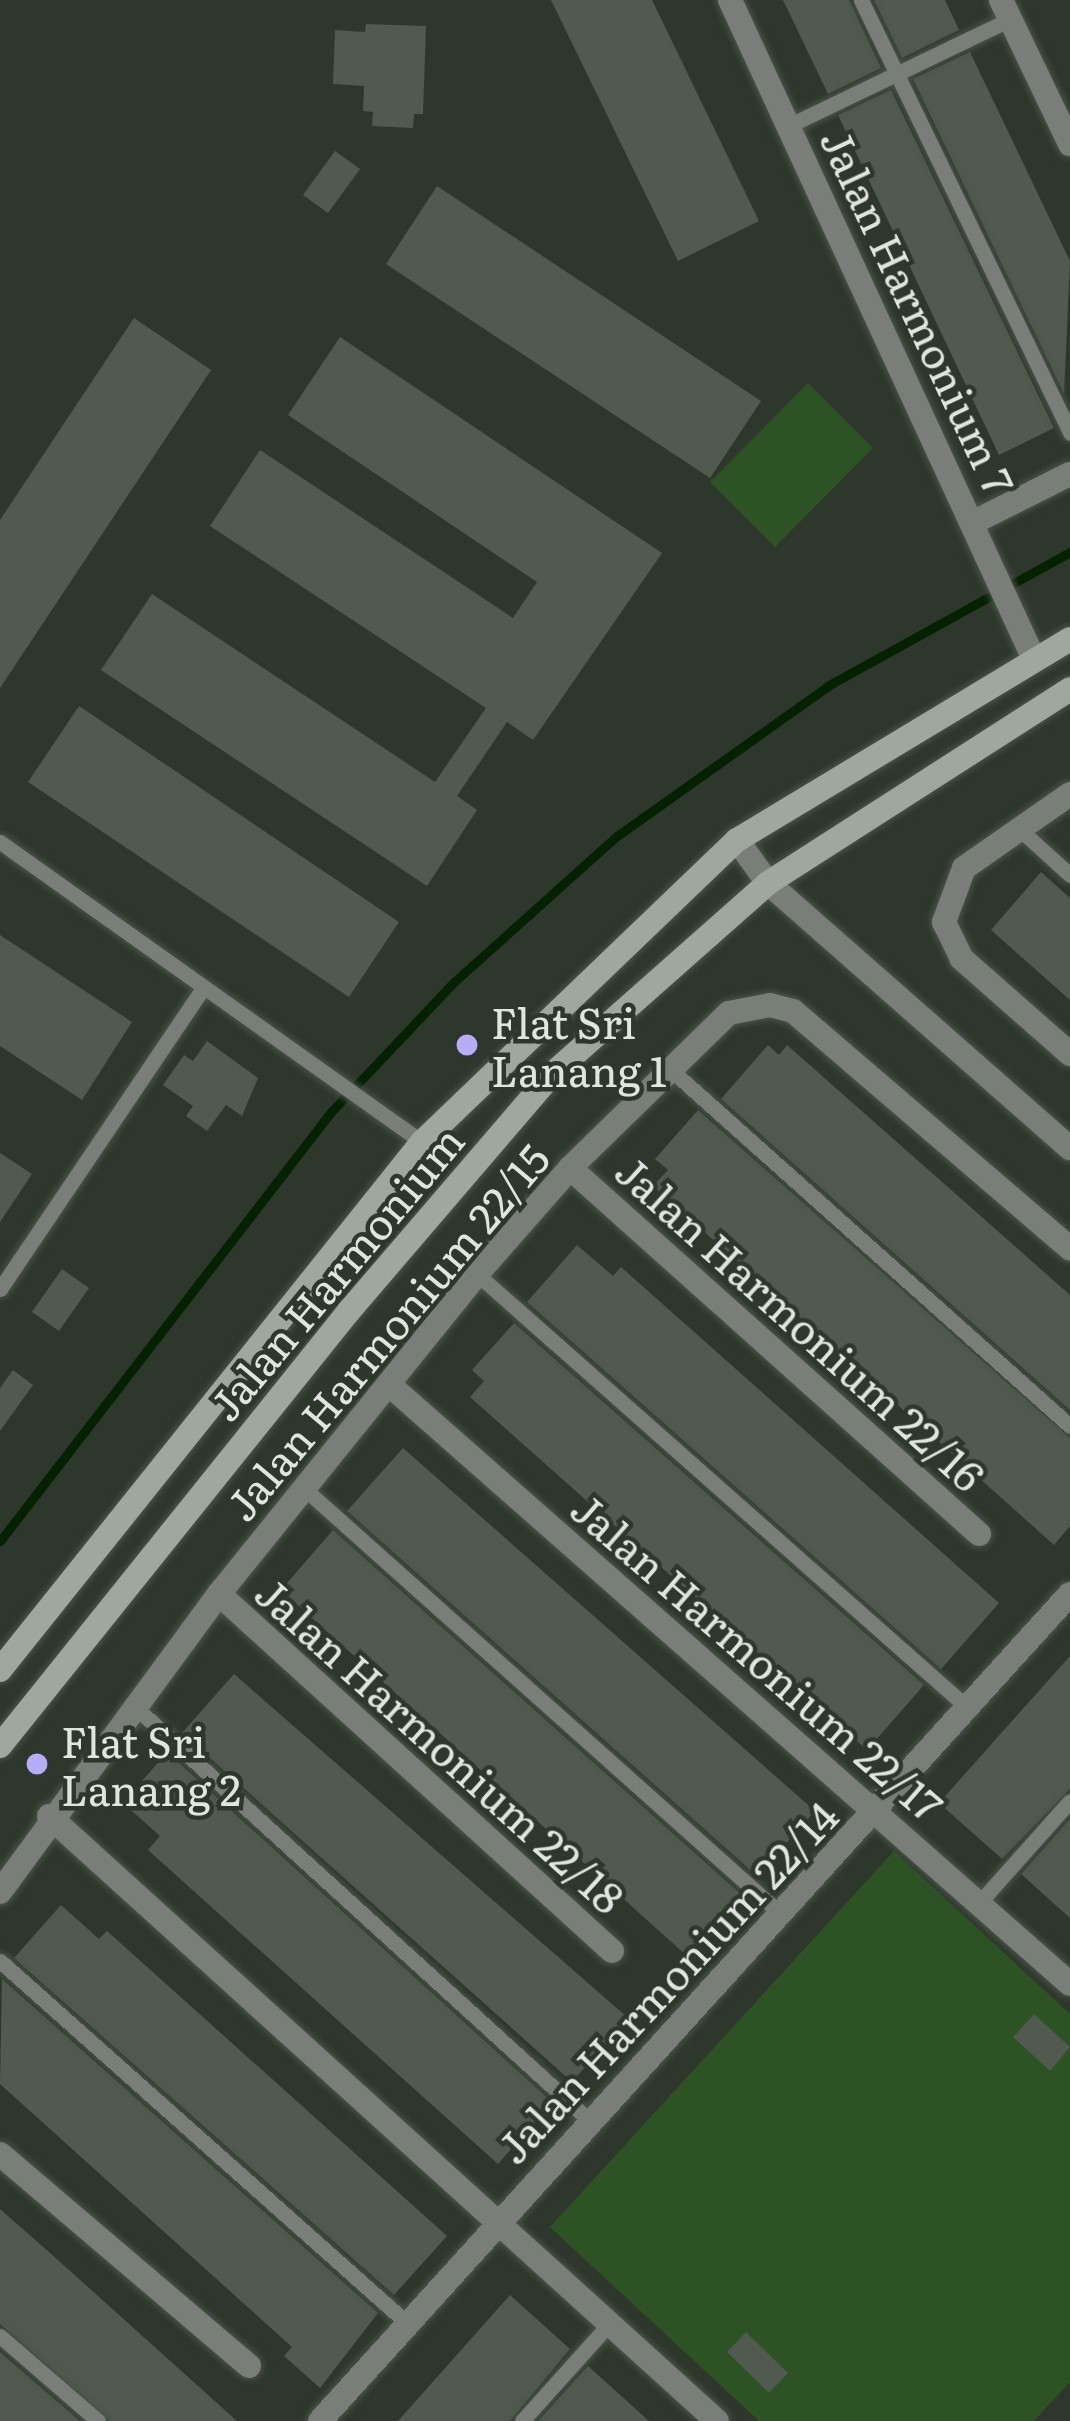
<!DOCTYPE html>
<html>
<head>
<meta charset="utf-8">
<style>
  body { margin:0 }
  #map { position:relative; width:1070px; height:2421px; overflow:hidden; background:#2e372c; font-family:Literata,serif }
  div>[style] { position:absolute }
  .green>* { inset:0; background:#2d5324 }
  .stream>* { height:9px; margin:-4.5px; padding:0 4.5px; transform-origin:4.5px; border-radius:4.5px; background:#042100 }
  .building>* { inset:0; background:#505a4e }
  .roads { filter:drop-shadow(0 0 3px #4a5349) drop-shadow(0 0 3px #4a5349) }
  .service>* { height:15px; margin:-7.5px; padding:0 7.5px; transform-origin:7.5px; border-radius:7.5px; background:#797e78 }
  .minor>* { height:24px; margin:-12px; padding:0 12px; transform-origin:12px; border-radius:12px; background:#797e78 }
  .secondary>* { height:24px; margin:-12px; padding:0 12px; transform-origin:12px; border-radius:12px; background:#9fa79e }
  .dots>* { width:33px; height:33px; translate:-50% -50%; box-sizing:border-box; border:6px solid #2e372c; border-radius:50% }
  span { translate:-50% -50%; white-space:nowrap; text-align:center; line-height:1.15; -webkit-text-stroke:9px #2e372c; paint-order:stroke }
  .street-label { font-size:42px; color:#e0e6df }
  .poi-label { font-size:42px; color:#e0e6df }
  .left { translate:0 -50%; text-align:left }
</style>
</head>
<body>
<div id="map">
  <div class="green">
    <i style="clip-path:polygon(808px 383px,873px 448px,775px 547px,710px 482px)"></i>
    <i style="clip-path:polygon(894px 1851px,1070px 2014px,1070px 2382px,1034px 2421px,759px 2421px,550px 2227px)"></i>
  </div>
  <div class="stream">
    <i style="left:0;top:1541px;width:542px;rotate:-52.35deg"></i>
    <i style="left:331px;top:1112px;width:179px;rotate:-46.6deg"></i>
    <i style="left:454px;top:982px;width:219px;rotate:-41.9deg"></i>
    <i style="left:617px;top:836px;width:262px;rotate:-35.4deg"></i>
    <i style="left:831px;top:684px;width:273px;rotate:-28.9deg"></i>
  </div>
  <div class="building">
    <i style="clip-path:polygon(551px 0,652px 0,759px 221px,678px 261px)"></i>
    <i style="clip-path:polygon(783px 0,849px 0,881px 68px,828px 94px)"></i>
    <i style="clip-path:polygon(874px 0,945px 0,959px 30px,902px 58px)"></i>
    <i style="clip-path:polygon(366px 24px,426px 26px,423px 114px,414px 114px,413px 128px,372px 126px,373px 112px,363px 111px,364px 86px,333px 84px,335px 30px,365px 32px)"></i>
    <i style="clip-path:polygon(970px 52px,1070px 261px,1064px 394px,913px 79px)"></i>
    <i style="clip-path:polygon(891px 90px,1054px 428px,999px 455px,838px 115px)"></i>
    <i style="clip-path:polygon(335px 151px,360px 169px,328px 213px,303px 195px)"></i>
    <i style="clip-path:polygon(437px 186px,761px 401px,710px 478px,386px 264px)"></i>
    <i style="clip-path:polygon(134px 318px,211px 370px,0 688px,0 520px)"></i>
    <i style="clip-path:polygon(340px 337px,662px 553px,533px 740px,507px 722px,457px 796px,477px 810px,427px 886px,101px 670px,152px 594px,435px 782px,486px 708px,210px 526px,260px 450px,513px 618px,537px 582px,288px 415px)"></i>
    <i style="clip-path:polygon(79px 706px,399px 922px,349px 997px,28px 782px)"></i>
    <i style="clip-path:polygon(1041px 872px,1070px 898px,1070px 1000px,991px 930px)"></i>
    <i style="clip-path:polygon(0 935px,132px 1022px,82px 1100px,0 1046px)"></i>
    <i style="clip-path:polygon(207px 1041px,258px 1078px,242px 1116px,226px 1105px,207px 1131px,186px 1116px,193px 1106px,163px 1085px,184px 1055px,193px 1061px)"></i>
    <i style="clip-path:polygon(768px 1045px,779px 1055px,787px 1045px,1070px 1295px,1070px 1410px,721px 1099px)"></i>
    <i style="clip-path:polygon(698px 1110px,1070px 1438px,1070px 1526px,1054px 1545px,653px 1186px,668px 1170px,655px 1159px)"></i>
    <i style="clip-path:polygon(0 1153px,32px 1174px,0 1222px)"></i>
    <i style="clip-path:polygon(577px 1245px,613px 1276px,621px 1267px,999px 1603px,941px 1669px,527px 1302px)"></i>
    <i style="clip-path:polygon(62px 1269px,89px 1288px,59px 1331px,32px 1312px)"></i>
    <i style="clip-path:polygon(514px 1323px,924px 1685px,867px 1750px,470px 1397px,484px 1381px,472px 1370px)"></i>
    <i style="clip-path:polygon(13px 1370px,33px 1385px,0 1431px,0 1388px)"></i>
    <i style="clip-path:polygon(403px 1448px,815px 1811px,757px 1876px,347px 1511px)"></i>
    <i style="clip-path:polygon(333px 1530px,742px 1895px,688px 1957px,281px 1590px)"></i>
    <i style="clip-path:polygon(1070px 1656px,1070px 1789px,1002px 1859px,939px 1803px)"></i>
    <i style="clip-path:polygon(234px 1674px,628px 2018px,572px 2082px,182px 1733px)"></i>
    <i style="clip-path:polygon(167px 1752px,552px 2102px,498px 2164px,148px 1850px,160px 1836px,123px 1803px)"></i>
    <i style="clip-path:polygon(1070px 1819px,1070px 1918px,1021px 1874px)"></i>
    <i style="clip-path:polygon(61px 1905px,99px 1939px,107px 1931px,447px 2236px,394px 2295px,14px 1958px)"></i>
    <i style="clip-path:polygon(2px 1979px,378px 2313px,320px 2388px,284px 2356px,292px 2347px,0 2084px)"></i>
    <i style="clip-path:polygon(1034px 2014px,1070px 2047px,1050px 2071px,1013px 2037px)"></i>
    <i style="clip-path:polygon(0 2209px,49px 2252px,237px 2421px,110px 2421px,0 2324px)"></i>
    <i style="clip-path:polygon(510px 2295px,570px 2349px,510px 2421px,398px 2421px)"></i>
    <i style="clip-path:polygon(746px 2332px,788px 2373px,769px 2393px,727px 2352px)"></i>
    <i style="clip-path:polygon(0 2352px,80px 2421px,0 2421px)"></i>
    <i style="clip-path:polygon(588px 2366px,649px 2421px,538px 2421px)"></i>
  </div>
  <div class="roads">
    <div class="service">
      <i style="left:861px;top:0;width:481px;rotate:64.2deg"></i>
      <i style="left:790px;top:125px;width:244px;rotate:-25.7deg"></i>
      <i style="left:1016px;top:826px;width:73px;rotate:42.2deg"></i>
      <i style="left:0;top:842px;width:518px;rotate:35.41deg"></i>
      <i style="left:670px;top:1069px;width:536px;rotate:41.75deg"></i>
      <i style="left:477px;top:1274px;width:657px;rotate:41.48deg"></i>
      <i style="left:0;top:1289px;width:363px;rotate:-56deg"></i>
      <i style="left:307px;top:1491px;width:637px;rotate:41.75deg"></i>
      <i style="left:133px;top:1705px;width:617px;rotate:42.3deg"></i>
      <i style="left:980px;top:1902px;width:135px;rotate:-48.3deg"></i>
      <i style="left:0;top:1961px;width:545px;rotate:41.65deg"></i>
      <i style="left:0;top:2336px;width:130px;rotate:40.9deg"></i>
      <i style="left:522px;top:2421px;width:130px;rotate:-48.1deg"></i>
    </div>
    <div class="minor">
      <i style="left:730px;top:0;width:724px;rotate:65.24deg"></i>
      <i style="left:1001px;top:0;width:160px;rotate:64.4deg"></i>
      <i style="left:974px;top:522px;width:107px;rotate:-26.6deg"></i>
      <i style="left:1070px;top:794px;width:129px;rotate:145.1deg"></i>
      <i style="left:964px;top:868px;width:58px;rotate:110.3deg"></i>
      <i style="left:944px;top:922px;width:41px;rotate:64.1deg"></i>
      <i style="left:962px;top:959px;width:144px;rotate:41.3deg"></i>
      <i style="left:737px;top:840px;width:53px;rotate:54.2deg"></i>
      <i style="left:768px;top:883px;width:402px;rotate:41.3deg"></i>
      <i style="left:570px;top:1168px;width:549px;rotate:41.82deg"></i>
      <i style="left:393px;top:1388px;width:902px;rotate:41.36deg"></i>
      <i style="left:219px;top:1594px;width:531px;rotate:42.25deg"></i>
      <i style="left:49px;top:1816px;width:901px;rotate:42.17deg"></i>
      <i style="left:0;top:1892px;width:370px;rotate:-53.7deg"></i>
      <i style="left:219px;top:1594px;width:411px;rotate:-51.1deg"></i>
      <i style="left:477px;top:1274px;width:141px;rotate:-48.7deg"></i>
      <i style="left:570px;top:1168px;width:222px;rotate:-44.3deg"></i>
      <i style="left:729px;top:1013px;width:42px;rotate:-11deg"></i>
      <i style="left:770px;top:1005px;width:24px;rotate:15deg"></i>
      <i style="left:793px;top:1011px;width:365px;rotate:40.6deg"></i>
      <i style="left:0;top:2154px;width:327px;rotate:40.4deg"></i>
      <i style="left:320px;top:2421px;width:1116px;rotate:-47.8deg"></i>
    </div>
    <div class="secondary">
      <i style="left:0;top:1670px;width:676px;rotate:-51.37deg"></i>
      <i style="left:422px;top:1142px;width:436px;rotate:-43.8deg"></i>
      <i style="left:737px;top:840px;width:389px;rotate:-31.1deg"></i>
      <i style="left:0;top:1746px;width:558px;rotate:-51.26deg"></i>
      <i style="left:349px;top:1311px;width:311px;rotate:-49.4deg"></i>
      <i style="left:551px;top:1075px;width:290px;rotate:-41.5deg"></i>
      <i style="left:768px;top:883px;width:359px;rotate:-32.7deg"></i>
    </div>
  </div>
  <div class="dots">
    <i style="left:467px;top:1045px;background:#b6acf8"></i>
    <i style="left:37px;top:1764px;background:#b6acf8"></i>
  </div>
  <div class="street-label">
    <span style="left:919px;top:311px;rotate:65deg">Jalan Harmonium 7</span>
    <span style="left:335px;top:1272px;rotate:-50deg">Jalan Harmonium</span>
    <span style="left:801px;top:1322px;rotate:42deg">Jalan Harmonium 22/16</span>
    <span style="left:386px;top:1331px;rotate:-50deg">Jalan Harmonium 22/15</span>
    <span style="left:758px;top:1656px;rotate:41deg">Jalan Harmonium 22/17</span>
    <span style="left:441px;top:1744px;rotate:42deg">Jalan Harmonium 22/18</span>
    <span style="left:666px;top:1981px;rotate:-47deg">Jalan Harmonium 22/14</span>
  </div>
  <div class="poi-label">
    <span class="left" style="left:491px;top:1045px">Flat Sri<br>Lanang 1</span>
    <span class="left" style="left:61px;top:1764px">Flat Sri<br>Lanang 2</span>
  </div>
</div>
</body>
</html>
